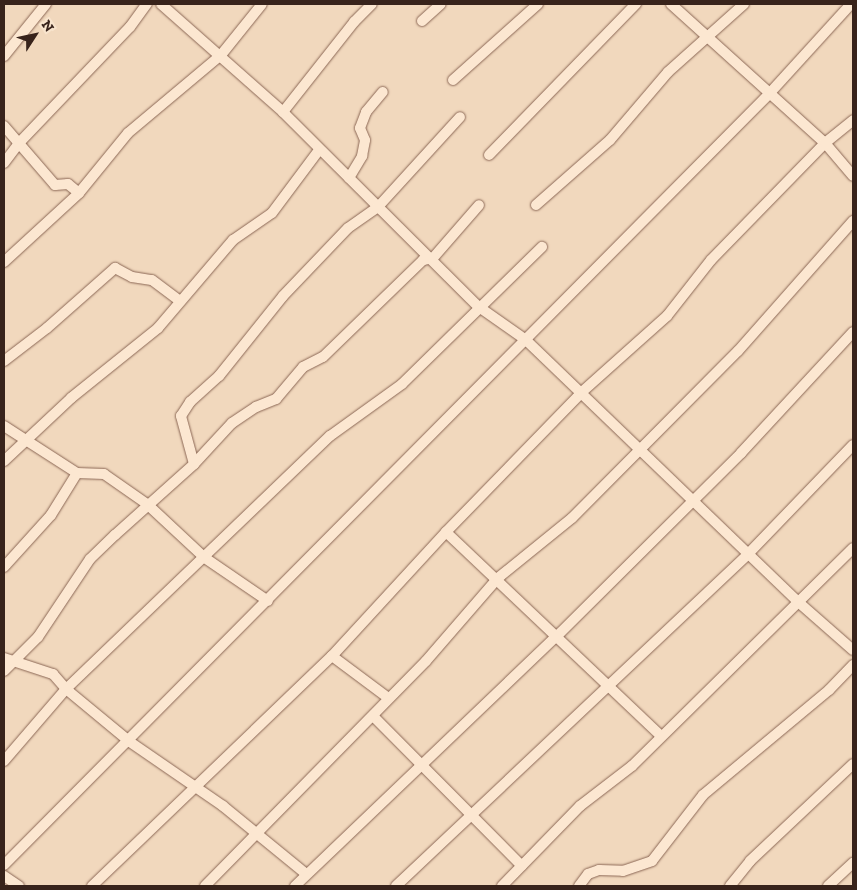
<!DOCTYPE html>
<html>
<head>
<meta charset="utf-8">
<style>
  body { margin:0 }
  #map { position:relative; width:857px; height:890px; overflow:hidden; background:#f1d8bd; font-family:"Zilla Slab",serif }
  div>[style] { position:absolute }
  .roads { filter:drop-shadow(0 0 1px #8b6755) drop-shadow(0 0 1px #8b6755) }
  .minor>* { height:10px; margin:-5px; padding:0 5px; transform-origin:5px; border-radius:5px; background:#fce7d1 }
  span { translate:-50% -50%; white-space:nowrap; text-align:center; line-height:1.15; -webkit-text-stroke:4px #f8e4cd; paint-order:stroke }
  .frame { position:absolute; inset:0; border:5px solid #38231b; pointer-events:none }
  .north { position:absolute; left:10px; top:10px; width:50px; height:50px; -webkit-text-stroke:4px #f8e4cd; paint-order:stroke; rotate:55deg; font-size:14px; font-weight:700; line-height:20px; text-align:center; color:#38231b }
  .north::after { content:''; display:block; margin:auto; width:18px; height:22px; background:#38231b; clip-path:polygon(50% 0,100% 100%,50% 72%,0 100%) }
</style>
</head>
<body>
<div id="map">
  <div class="roads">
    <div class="minor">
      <i style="left:161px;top:4px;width:163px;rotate:41.5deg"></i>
      <i style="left:283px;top:112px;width:276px;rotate:44.9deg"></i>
      <i style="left:479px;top:307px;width:57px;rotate:35.1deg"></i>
      <i style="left:526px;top:340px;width:375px;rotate:43.9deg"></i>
      <i style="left:796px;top:600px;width:76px;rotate:41.3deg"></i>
      <i style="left:671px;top:4px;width:207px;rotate:42.1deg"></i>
      <i style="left:825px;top:143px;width:43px;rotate:49.7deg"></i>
      <i style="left:422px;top:21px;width:25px;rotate:-42deg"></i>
      <i style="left:4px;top:56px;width:67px;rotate:-51.1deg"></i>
      <i style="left:453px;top:80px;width:114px;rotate:-41.8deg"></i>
      <i style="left:283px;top:112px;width:115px;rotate:-51.7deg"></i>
      <i style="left:354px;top:22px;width:25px;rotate:-45deg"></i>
      <i style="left:4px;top:126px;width:78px;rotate:49.2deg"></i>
      <i style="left:55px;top:185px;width:13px;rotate:-4deg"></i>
      <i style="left:68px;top:184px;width:14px;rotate:39deg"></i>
      <i style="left:489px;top:155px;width:211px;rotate:-45.8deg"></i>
      <i style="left:4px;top:163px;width:26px;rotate:-53deg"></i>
      <i style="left:20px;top:142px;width:159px;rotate:-46.3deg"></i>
      <i style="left:130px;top:27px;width:29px;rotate:-54deg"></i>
      <i style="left:349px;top:178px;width:26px;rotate:-59deg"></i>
      <i style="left:362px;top:156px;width:16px;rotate:-79deg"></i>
      <i style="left:365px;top:140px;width:13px;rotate:-113deg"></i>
      <i style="left:360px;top:128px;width:17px;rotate:-69deg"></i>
      <i style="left:366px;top:112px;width:26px;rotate:-50deg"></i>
      <i style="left:536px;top:205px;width:98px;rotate:-41.3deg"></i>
      <i style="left:610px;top:140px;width:89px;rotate:-49.5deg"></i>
      <i style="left:668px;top:72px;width:102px;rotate:-41.8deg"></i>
      <i style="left:4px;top:262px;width:102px;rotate:-42.6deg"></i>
      <i style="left:79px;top:193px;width:77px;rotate:-50.8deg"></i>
      <i style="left:128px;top:133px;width:121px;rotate:-40deg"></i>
      <i style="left:221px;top:55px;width:65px;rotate:-51.2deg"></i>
      <i style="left:4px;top:361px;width:54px;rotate:-37.5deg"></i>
      <i style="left:47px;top:328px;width:91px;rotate:-41.4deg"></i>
      <i style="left:115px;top:268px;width:19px;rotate:28deg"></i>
      <i style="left:132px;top:277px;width:20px;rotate:9deg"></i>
      <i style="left:152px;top:280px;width:35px;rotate:37deg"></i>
      <i style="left:4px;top:426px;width:87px;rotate:32.8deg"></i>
      <i style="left:77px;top:473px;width:27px;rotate:2deg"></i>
      <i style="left:104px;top:474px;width:52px;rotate:34.9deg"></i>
      <i style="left:147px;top:504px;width:79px;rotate:43deg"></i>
      <i style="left:205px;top:558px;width:76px;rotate:34.3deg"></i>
      <i style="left:4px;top:461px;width:92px;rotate:-43.2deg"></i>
      <i style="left:71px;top:398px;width:112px;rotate:-38.8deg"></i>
      <i style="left:158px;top:328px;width:116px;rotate:-49.6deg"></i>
      <i style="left:233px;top:240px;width:47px;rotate:-34.7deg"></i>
      <i style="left:272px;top:213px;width:79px;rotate:-53.3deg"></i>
      <i style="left:194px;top:464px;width:50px;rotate:-105.2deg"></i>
      <i style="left:181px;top:416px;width:17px;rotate:-57deg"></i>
      <i style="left:190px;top:402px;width:39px;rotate:-42deg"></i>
      <i style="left:219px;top:376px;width:102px;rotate:-51.3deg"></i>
      <i style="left:283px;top:296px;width:94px;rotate:-46.3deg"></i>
      <i style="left:348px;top:228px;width:35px;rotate:-35deg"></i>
      <i style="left:377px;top:208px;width:123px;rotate:-47.6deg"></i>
      <i style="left:446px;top:532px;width:296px;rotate:43.5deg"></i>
      <i style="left:4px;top:567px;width:70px;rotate:-47.9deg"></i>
      <i style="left:51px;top:515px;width:49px;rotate:-58.2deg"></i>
      <i style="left:332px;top:656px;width:69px;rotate:36.7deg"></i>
      <i style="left:4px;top:658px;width:52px;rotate:18.1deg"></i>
      <i style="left:53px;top:674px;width:20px;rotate:49deg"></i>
      <i style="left:66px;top:689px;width:83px;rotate:39.6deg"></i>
      <i style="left:130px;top:742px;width:113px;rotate:34.5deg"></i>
      <i style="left:223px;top:806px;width:107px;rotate:39.3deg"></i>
      <i style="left:4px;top:671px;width:48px;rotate:-45deg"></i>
      <i style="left:38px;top:637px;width:94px;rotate:-56.3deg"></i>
      <i style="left:90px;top:559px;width:35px;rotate:-44deg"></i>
      <i style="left:115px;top:535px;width:106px;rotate:-41.9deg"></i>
      <i style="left:194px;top:464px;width:56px;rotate:-47.2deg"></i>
      <i style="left:232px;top:423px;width:29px;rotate:-34deg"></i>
      <i style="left:256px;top:407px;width:22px;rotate:-22deg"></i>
      <i style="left:276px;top:399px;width:42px;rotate:-49.8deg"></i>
      <i style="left:303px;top:367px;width:22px;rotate:-27deg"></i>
      <i style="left:323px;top:357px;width:139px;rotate:-44.1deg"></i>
      <i style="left:423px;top:260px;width:10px;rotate:-11deg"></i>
      <i style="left:433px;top:258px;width:70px;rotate:-49deg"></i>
      <i style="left:373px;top:716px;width:211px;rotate:45.2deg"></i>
      <i style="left:4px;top:761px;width:95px;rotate:-49.3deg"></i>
      <i style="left:66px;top:689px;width:366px;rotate:-43.8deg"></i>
      <i style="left:330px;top:436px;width:89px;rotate:-35.8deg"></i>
      <i style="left:402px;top:384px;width:196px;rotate:-44.4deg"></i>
      <i style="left:4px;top:865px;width:1086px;rotate:-45.22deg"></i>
      <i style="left:769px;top:94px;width:122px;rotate:-47.7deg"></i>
      <i style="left:4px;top:876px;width:18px;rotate:34deg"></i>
      <i style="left:92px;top:886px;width:332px;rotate:-43.8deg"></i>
      <i style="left:332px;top:656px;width:168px;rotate:-47.4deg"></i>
      <i style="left:446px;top:532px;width:197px;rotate:-45.8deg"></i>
      <i style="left:583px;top:391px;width:113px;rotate:-41.8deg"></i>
      <i style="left:667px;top:316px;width:71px;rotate:-51.8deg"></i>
      <i style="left:711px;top:260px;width:163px;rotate:-45.7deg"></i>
      <i style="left:825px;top:143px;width:36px;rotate:-39deg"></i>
      <i style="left:205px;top:886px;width:315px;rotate:-45.5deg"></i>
      <i style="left:426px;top:661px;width:110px;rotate:-49.1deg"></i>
      <i style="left:498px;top:578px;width:95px;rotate:-39deg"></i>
      <i style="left:572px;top:518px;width:235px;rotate:-45.2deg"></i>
      <i style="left:738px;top:351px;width:174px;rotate:-48.5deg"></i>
      <i style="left:295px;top:886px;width:362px;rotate:-43.7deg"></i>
      <i style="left:557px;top:636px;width:260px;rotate:-44.8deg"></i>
      <i style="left:741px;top:453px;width:165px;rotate:-47.2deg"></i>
      <i style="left:396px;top:886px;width:485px;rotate:-43.3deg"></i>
      <i style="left:749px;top:553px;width:150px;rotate:-46.1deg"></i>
      <i style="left:502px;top:886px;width:112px;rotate:-45.7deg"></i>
      <i style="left:580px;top:806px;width:66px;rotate:-37.6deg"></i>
      <i style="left:632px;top:766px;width:310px;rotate:-44.6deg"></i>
      <i style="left:579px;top:886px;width:15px;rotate:-53deg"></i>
      <i style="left:588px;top:874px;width:12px;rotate:-20deg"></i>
      <i style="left:599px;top:870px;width:24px;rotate:2deg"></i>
      <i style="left:623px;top:871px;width:31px;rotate:-19deg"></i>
      <i style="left:652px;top:861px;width:83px;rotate:-52.3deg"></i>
      <i style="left:703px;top:795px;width:164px;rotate:-39.8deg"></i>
      <i style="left:829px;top:690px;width:35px;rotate:-46deg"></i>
      <i style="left:730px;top:886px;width:32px;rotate:-51deg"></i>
      <i style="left:750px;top:861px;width:141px;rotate:-43.3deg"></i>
      <i style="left:828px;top:886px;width:34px;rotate:-43deg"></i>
    </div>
  </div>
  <div class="frame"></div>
  <div class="north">N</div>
</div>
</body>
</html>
